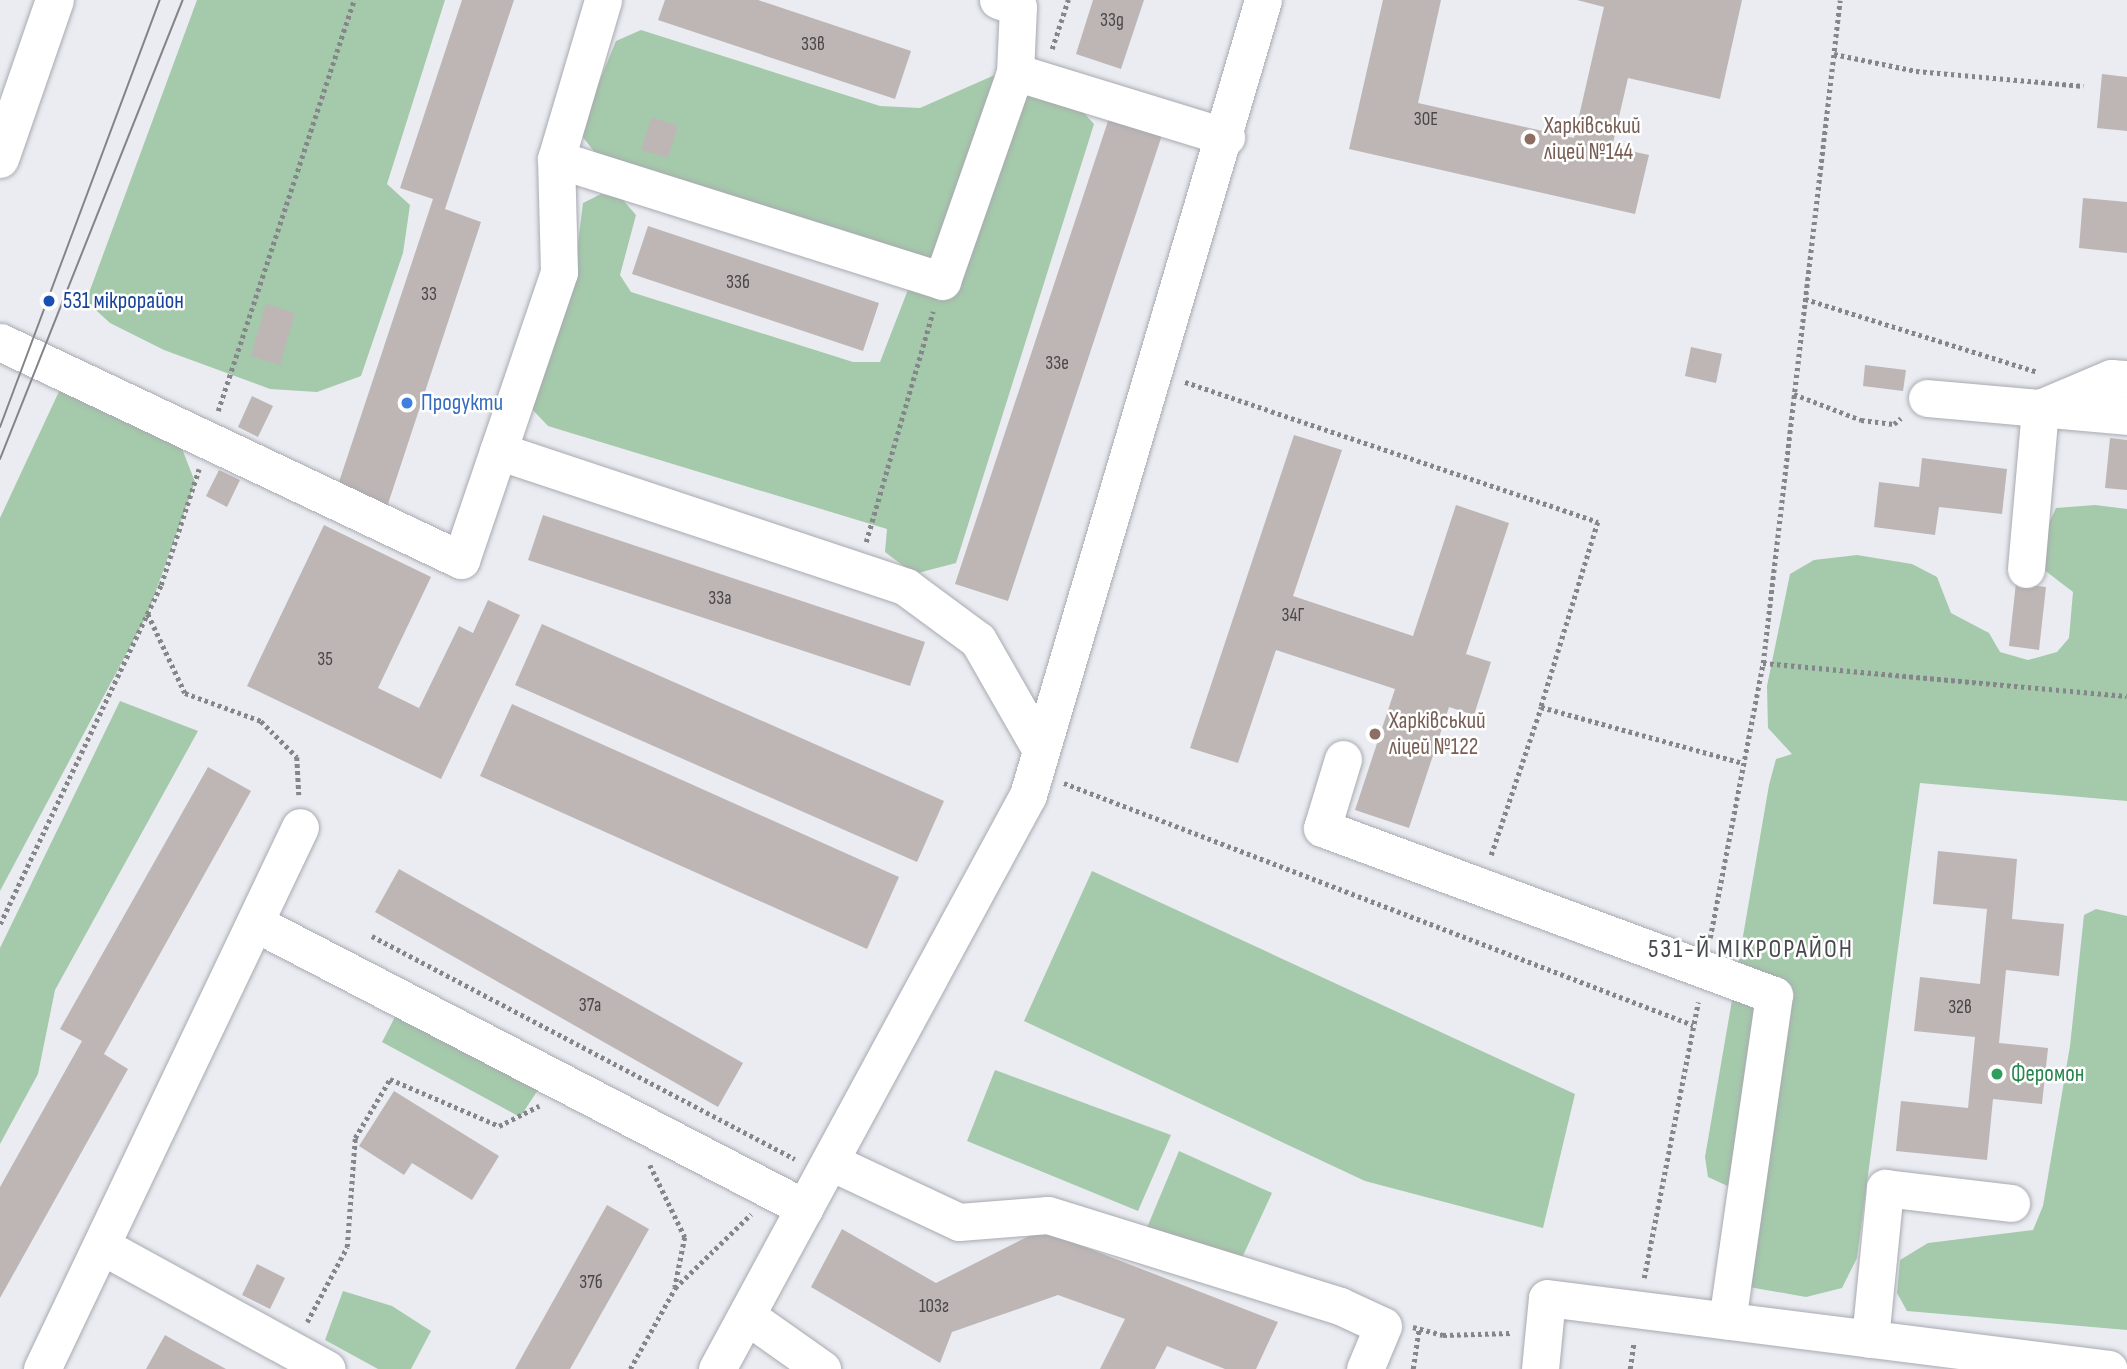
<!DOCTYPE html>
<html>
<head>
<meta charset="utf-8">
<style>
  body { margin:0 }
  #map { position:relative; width:2127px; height:1369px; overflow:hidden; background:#eaecf2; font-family:"Sofia Sans Condensed",sans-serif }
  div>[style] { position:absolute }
  .green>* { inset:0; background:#a5c9ab }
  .building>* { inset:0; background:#bdb6b5 }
  .path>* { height:4.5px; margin-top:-2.25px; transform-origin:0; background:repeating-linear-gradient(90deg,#85868a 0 3.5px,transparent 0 7px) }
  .roads { filter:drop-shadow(0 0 2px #a8aab0) drop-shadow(0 0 2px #a8aab0) }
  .minor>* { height:37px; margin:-18.5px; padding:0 18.5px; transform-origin:18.5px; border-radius:18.5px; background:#fff }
  .major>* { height:38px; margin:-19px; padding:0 19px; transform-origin:19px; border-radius:19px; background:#fff }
  .tram>* { height:2px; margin:-1px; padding:0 1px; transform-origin:1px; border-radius:1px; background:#838488 }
  .dots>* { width:19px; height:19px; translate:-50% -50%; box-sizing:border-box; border:4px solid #fff; border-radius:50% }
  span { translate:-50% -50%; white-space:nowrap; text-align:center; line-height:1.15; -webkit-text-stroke:5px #fff; paint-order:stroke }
  .number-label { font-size:19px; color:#494748 }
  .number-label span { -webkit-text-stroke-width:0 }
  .education-label { font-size:23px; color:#785e54 }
  .left { translate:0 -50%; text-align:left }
  .transit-label { font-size:23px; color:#164399 }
  .shop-label { font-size:23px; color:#366cbe }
  .leisure-label { font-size:23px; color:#27864d }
  .quarter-label { font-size:26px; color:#48494e; letter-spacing:2px }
</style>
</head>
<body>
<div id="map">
  <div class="green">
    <i style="clip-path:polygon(197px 0,445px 0,387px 184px,410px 205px,403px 253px,361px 376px,317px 392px,270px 389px,164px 350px,110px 323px,86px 301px)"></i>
    <i style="clip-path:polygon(641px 30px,880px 106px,920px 108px,997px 74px,1073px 101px,1094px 124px,956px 563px,914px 574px,885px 552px,887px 529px,548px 426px,530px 407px,575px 268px,583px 203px,601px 194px,622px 199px,636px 215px,620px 275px,631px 292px,853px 362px,880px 362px,909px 287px,596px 154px,582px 136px,595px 92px,616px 41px)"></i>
    <i style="clip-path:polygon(62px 385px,181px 446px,195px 482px,148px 613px,0 891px,0 518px)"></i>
    <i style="clip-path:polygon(2095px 505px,2127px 509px,2127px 801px,1920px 783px,1857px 1258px,1842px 1288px,1806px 1297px,1749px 1287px,1734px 1189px,1708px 1177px,1705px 1157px,1769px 785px,1776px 759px,1792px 754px,1768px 728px,1767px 686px,1790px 574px,1814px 560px,1857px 555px,1912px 564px,1937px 577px,1951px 613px,1989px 633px,2000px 652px,2028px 660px,2057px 652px,2069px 638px,2073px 592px,2043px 569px,2046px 529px,2056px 508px)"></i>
    <i style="clip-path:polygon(120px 701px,198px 731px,55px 990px,38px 1074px,0 1144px,0 948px)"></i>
    <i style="clip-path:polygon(1092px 871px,1575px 1094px,1543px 1228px,1365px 1181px,1024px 1021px)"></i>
    <i style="clip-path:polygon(2096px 909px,2127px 916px,2127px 1330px,1907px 1311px,1897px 1293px,1900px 1260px,1928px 1243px,2033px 1230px,2043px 1206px,2070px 1046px,2084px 915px)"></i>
    <i style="clip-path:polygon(397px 1013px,540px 1087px,520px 1117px,382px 1042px)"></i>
    <i style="clip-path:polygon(995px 1070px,1171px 1135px,1138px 1211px,967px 1141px)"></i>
    <i style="clip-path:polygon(1179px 1151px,1272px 1193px,1241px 1260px,1146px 1230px)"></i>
    <i style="clip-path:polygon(343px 1291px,392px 1306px,431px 1331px,411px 1369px,378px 1369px,325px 1340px)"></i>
  </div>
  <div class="building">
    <i style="clip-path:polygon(462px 0,514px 0,445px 209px,481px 222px,387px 507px,336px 491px,433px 199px,400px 188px)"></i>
    <i style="clip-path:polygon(665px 0,758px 0,911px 51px,895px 99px,658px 20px)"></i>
    <i style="clip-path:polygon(1093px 0,1144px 0,1121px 69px,1076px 54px)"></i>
    <i style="clip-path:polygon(1383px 0,1441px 0,1418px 103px,1574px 138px,1604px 7px,1577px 0,1742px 0,1720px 99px,1628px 78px,1612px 147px,1649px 155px,1635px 214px,1349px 149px)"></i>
    <i style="clip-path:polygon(2102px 74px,2127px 77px,2127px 131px,2097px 128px)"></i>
    <i style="clip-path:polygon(652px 117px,678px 126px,668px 158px,641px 150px)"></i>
    <i style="clip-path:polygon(1109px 118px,1162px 135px,1008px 601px,955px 584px)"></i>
    <i style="clip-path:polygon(2083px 198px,2127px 202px,2127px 253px,2079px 248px)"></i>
    <i style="clip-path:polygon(648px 226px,879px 303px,863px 351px,632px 274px)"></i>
    <i style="clip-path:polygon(266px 304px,295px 313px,280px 365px,251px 356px)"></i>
    <i style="clip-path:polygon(1691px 347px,1722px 354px,1716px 383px,1685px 376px)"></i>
    <i style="clip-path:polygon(1865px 365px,1906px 370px,1903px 391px,1863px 386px)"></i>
    <i style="clip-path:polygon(252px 396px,273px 406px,258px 437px,238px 427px)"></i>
    <i style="clip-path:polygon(1294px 435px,1342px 450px,1293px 596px,1413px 636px,1456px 505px,1509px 523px,1466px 654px,1491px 662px,1474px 715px,1449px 707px,1409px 828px,1355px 810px,1395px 689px,1276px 650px,1238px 763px,1190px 748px)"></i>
    <i style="clip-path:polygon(2110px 438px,2127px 440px,2127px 490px,2105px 488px)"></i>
    <i style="clip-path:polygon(1922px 458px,2007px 469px,2002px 514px,1939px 507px,1935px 535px,1874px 527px,1879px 482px,1919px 487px)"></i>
    <i style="clip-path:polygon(219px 470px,240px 480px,227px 507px,206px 496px)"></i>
    <i style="clip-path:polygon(543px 515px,925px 642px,910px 686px,528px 560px)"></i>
    <i style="clip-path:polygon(324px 525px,431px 577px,378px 688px,419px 708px,459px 626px,473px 633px,488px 600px,520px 615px,441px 779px,247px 686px)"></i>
    <i style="clip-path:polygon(2016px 583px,2046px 587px,2039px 650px,2009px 646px)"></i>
    <i style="clip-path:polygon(542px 624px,944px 801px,917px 862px,515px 685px)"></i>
    <i style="clip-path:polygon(512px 704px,899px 877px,867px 949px,480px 776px)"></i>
    <i style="clip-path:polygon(208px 767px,251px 791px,104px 1054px,128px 1069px,0 1298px,0 1187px,82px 1041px,60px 1029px)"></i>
    <i style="clip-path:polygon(1938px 851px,2017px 859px,2012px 919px,2064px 924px,2059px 976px,2006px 970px,1999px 1043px,2048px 1048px,2042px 1104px,1993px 1099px,1987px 1160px,1896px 1151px,1901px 1101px,1968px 1108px,1975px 1037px,1914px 1031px,1920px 977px,1980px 984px,1987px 909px,1933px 904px)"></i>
    <i style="clip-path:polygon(399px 869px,743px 1063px,718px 1107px,375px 912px)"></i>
    <i style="clip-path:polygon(394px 1091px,499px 1156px,472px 1200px,412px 1163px,404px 1175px,359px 1146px)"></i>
    <i style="clip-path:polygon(607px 1205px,649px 1229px,635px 1254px,570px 1369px,515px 1369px)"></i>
    <i style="clip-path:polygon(842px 1229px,936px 1283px,1041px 1230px,1278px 1322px,1256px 1369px,1225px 1369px,1167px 1346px,1155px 1369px,1100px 1369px,1125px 1319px,1058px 1295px,952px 1332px,940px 1363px,811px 1287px)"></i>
    <i style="clip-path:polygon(257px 1264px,285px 1278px,270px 1309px,242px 1295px)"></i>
    <i style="clip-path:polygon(165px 1335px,193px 1351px,226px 1369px,146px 1369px)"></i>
  </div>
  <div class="path">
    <i style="left:1052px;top:49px;width:52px;rotate:-71.9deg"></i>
    <i style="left:1834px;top:54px;width:84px;rotate:11.7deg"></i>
    <i style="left:1916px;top:71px;width:168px;rotate:5.1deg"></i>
    <i style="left:1805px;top:299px;width:244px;rotate:17.4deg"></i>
    <i style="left:1185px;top:382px;width:436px;rotate:18.7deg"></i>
    <i style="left:1598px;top:522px;width:194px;rotate:107.1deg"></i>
    <i style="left:1794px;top:394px;width:72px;rotate:21.2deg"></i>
    <i style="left:1861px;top:420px;width:33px;rotate:7deg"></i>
    <i style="left:1894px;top:424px;width:9px;rotate:-41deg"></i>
    <i style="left:218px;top:411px;width:433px;rotate:-71.7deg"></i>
    <i style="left:866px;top:542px;width:240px;rotate:-73.8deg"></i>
    <i style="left:148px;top:614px;width:87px;rotate:64.9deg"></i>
    <i style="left:185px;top:693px;width:81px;rotate:20.2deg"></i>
    <i style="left:261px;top:721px;width:51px;rotate:45deg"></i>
    <i style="left:297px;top:757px;width:38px;rotate:87deg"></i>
    <i style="left:1763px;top:663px;width:365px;rotate:5.2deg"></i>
    <i style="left:1064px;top:783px;width:674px;rotate:21.04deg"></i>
    <i style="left:1491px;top:855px;width:156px;rotate:-71.3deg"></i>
    <i style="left:1541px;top:707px;width:210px;rotate:15.5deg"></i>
    <i style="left:0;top:924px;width:375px;rotate:-64.6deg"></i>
    <i style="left:161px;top:585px;width:122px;rotate:-71.9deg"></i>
    <i style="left:372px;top:936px;width:478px;rotate:27.8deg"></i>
    <i style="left:1710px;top:938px;width:280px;rotate:-79.1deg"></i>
    <i style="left:1763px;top:663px;width:667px;rotate:-83.38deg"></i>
    <i style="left:650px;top:1165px;width:80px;rotate:64.1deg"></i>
    <i style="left:685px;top:1237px;width:51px;rotate:101.3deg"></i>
    <i style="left:1644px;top:1278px;width:281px;rotate:-78.9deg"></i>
    <i style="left:307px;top:1322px;width:85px;rotate:-61.9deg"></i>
    <i style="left:347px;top:1247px;width:109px;rotate:-85.8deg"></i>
    <i style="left:355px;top:1138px;width:69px;rotate:-59.3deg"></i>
    <i style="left:390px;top:1079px;width:119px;rotate:23.3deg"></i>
    <i style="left:499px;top:1126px;width:45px;rotate:-26.6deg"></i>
    <i style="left:1413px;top:1327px;width:31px;rotate:15deg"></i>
    <i style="left:1443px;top:1335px;width:68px;rotate:-1.7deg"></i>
    <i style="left:630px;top:1369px;width:93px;rotate:-60.9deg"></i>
    <i style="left:675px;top:1288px;width:106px;rotate:-44.2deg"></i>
    <i style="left:1413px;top:1369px;width:41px;rotate:-81.7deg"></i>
    <i style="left:1630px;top:1369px;width:27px;rotate:-82deg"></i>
  </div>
  <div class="roads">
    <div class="minor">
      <i style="left:998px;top:0;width:21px;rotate:19deg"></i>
      <i style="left:1018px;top:7px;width:65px;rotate:92.6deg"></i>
      <i style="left:556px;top:159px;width:166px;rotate:-73.5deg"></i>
      <i style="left:0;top:342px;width:510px;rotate:25.31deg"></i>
      <i style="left:461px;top:560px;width:304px;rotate:-71.2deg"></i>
      <i style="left:559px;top:272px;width:113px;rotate:-91.5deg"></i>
      <i style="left:556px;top:159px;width:405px;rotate:17.5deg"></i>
      <i style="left:942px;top:281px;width:221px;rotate:-70.7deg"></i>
      <i style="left:1015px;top:72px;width:221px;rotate:17.1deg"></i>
      <i style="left:1927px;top:398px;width:201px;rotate:5.1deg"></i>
      <i style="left:498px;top:451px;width:430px;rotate:18.4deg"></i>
      <i style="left:906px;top:587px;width:89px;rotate:36.4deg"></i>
      <i style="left:978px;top:640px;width:127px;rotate:60.2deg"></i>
      <i style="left:2026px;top:569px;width:162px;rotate:-85deg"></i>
      <i style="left:2040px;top:408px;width:77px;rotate:-22.9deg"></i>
      <i style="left:2111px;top:378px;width:16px;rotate:4deg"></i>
      <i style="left:1343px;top:759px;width:72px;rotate:106.9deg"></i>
      <i style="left:1322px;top:828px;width:482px;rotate:20.3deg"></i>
      <i style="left:1774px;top:995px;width:329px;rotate:98.2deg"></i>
      <i style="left:257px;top:924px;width:617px;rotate:27.4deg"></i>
      <i style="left:833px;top:1163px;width:139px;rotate:25.1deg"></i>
      <i style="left:959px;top:1222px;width:89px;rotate:-4.5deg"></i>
      <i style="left:1048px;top:1215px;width:306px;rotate:17.3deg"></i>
      <i style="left:1340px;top:1306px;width:47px;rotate:24.9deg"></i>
      <i style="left:1383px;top:1326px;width:47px;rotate:112.7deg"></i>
      <i style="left:102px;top:1246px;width:256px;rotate:28.7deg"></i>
      <i style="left:747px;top:1316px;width:92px;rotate:35.2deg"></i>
      <i style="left:1870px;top:1339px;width:152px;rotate:-84.3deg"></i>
      <i style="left:1885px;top:1188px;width:127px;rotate:6.8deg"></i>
      <i style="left:42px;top:1369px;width:600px;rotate:-64.54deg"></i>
      <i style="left:717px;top:1369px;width:653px;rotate:-61.55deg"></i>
      <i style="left:1028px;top:795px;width:829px;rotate:-73.53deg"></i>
      <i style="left:1540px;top:1369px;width:71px;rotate:-84.4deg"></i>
      <i style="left:1547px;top:1298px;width:566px;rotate:7.2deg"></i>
    </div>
    <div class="major">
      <i style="left:0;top:159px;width:168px;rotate:-70.9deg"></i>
    </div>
  </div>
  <div class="tram">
    <i style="left:0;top:427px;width:456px;rotate:-69.5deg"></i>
    <i style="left:0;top:459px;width:494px;rotate:-68.3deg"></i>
  </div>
  <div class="dots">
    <i style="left:1530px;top:139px;background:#8d6e63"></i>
    <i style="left:49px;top:301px;background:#1a4fb4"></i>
    <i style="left:407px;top:403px;background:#3f7fe0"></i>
    <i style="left:1375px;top:734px;background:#8d6e63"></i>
    <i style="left:1997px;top:1074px;background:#2e9e5b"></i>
  </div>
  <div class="number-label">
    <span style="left:1112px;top:21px">33д</span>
    <span style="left:813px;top:45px">33в</span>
    <span style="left:1426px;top:120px">30Е</span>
    <span style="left:738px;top:283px">33б</span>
    <span style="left:429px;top:295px">33</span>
    <span style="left:1057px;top:364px">33е</span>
    <span style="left:720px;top:599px">33а</span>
    <span style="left:1293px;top:616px">34Г</span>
    <span style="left:325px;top:660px">35</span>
    <span style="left:590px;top:1006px">37а</span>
    <span style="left:1960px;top:1008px">32в</span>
    <span style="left:591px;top:1283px">37б</span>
    <span style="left:934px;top:1307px">103г</span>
  </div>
  <div class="education-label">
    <span class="left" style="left:1544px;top:139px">Харківський<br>ліцей №144</span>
    <span class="left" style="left:1389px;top:734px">Харківський<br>ліцей №122</span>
  </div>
  <div class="transit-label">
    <span class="left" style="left:63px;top:301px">531 мікрорайон</span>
  </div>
  <div class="shop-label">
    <span class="left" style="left:421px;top:403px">Продукти</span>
  </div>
  <div class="leisure-label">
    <span class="left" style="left:2011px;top:1074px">Феромон</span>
  </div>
  <div class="quarter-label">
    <span style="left:1751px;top:950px">531-Й МІКРОРАЙОН</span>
  </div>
</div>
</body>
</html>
